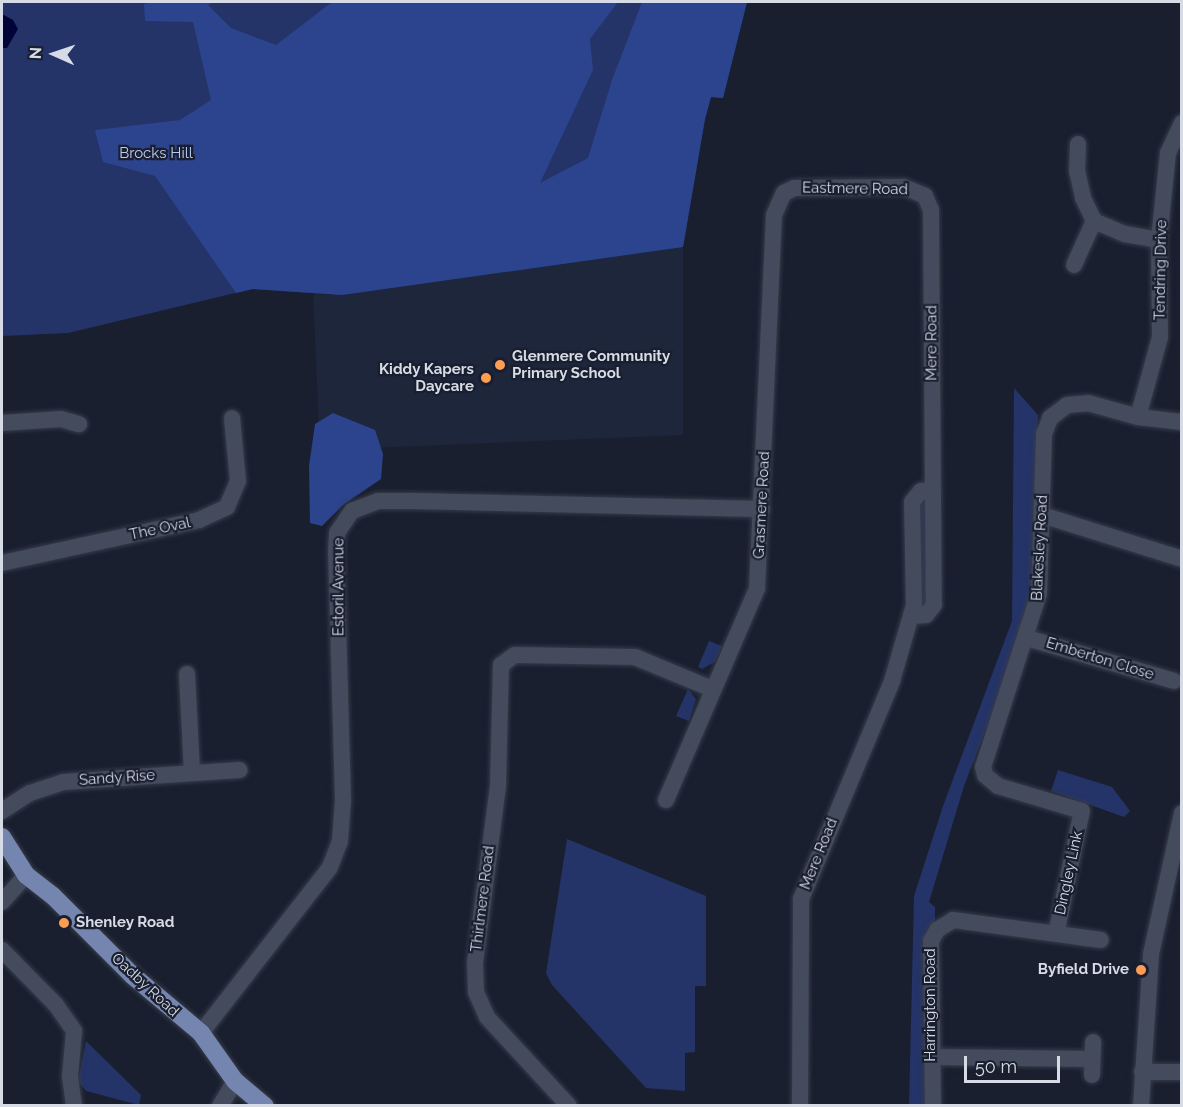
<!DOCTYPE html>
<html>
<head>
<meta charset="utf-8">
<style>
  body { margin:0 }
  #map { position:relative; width:1183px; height:1107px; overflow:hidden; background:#191f2f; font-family:Raleway,sans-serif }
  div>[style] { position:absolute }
  .built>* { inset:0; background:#1e263c }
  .green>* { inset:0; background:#243468 }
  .forest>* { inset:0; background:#2c438d }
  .water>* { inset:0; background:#020338 }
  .roads { filter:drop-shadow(0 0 2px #373b49) drop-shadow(0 0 2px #373b49) }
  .minor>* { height:16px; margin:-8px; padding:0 8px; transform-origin:8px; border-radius:8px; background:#444b5d }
  .major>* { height:18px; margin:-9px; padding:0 9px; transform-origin:9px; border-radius:9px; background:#7485b0 }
  .dots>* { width:16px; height:16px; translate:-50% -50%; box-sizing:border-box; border:3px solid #191f2f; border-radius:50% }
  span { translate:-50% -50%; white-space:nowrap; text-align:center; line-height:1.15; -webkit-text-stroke:4.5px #191f2f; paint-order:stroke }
  .park-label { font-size:15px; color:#bacbf5 }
  .street-label { font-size:15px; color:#d7dbe6 }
  .poi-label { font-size:15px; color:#d7dbe6; font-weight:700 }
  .left { translate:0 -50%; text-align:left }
  .right { translate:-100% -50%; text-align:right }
  .frame { position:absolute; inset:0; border:3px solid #d7dbe6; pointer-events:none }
  .north { position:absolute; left:24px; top:24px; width:60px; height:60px; -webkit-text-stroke:4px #191f2f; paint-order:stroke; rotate:273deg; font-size:16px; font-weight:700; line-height:24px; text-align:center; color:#d7dbe6 }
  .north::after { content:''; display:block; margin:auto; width:21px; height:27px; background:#d7dbe6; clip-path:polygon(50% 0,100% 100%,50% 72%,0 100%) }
  .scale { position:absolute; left:964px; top:1056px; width:96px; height:27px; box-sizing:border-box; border:3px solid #d7dbe6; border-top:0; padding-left:8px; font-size:18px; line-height:21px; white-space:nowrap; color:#d7dbe6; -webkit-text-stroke:4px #191f2f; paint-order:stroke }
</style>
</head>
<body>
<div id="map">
  <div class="built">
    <i style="clip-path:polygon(683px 247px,683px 435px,320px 450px,313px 294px,342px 295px)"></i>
  </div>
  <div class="green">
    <i style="clip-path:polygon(2px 2px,747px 2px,723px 98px,711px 97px,705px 119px,683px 247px,342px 295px,252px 289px,68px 333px,2px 336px)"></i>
    <i style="clip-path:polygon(1014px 388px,1038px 415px,1032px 611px,964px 786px,929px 902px,935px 907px,935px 921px,928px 930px,926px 1105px,909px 1106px,914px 896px,943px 806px,1012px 621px)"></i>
    <i style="clip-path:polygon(927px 501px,929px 605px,919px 605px,917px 502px)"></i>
    <i style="clip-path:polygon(709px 641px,722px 646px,715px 662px,702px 669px,698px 667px)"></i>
    <i style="clip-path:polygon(688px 689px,696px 699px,689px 721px,676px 716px)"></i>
    <i style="clip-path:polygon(1058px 770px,1112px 787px,1130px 811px,1124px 817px,1051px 791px)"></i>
    <i style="clip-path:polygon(567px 839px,706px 896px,706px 986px,695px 986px,695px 1052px,685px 1053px,685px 1091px,646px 1088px,552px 985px,546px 973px)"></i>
    <i style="clip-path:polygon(86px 1041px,141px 1095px,139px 1105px,86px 1091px,78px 1081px)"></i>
  </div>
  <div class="forest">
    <i style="clip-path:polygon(152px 2px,213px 2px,208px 5px,231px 28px,276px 45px,332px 2px,618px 2px,590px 39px,593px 70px,540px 183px,588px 158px,612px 80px,642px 2px,747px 2px,723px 98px,711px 97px,705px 119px,683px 247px,342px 295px,253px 289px,236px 293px,155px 176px,103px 162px,95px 130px,180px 120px,211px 100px,193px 22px,145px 21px,144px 4px)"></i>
    <i style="clip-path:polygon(333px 413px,375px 430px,383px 454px,381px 479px,343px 505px,322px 526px,310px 523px,309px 466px,315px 424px)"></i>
  </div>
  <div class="water">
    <i style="clip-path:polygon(2px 14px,13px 20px,18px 29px,7px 48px,2px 48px)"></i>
  </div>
  <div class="roads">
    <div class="minor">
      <i style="left:1078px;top:144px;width:27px;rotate:92deg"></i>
      <i style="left:1077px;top:171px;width:28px;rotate:77deg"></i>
      <i style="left:1083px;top:198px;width:25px;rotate:64deg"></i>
      <i style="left:1094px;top:221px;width:34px;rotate:23deg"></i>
      <i style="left:1125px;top:234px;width:35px;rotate:10deg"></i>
      <i style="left:1074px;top:265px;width:48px;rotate:-65.6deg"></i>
      <i style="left:1138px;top:417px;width:83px;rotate:-74.6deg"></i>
      <i style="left:1160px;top:337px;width:97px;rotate:-90.6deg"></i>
      <i style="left:1159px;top:240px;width:87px;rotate:-84.1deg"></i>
      <i style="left:1168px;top:153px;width:33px;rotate:-65deg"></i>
      <i style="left:2px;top:423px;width:59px;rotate:-3.9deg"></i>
      <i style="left:61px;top:419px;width:19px;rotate:16deg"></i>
      <i style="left:1042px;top:515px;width:147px;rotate:17.4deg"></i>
      <i style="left:2px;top:563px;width:202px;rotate:-12.3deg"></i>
      <i style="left:199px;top:520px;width:31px;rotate:-25deg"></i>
      <i style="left:227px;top:507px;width:28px;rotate:-67deg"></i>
      <i style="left:238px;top:481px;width:63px;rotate:-95.4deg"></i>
      <i style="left:1027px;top:638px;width:153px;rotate:16.3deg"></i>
      <i style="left:187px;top:674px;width:98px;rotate:87.1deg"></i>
      <i style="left:666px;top:800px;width:230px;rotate:-66.7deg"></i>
      <i style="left:757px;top:589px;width:374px;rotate:-87.4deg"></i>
      <i style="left:774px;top:215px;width:24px;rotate:-66deg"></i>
      <i style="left:784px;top:193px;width:11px;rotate:-27deg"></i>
      <i style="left:794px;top:188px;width:110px;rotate:-0.5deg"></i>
      <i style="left:904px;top:187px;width:23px;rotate:23deg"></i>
      <i style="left:925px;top:196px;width:15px;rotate:67deg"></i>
      <i style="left:931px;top:210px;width:395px;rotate:89.6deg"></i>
      <i style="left:934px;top:605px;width:13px;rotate:129deg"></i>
      <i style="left:926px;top:615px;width:15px;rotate:176deg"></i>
      <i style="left:2px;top:811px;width:33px;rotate:-33deg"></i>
      <i style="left:30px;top:793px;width:35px;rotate:-18deg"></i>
      <i style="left:63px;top:782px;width:177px;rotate:-3.9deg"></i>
      <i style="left:2px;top:902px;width:36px;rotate:-48deg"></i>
      <i style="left:1056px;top:934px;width:126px;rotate:-78.1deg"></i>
      <i style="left:1082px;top:811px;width:88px;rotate:-163.4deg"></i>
      <i style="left:998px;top:786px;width:17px;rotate:-140deg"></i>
      <i style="left:985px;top:775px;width:8px;rotate:-104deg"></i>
      <i style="left:983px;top:767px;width:182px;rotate:-72.1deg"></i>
      <i style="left:1039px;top:594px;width:160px;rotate:-88.2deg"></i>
      <i style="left:1044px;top:434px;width:17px;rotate:-69deg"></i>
      <i style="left:1050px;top:418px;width:21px;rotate:-37deg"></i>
      <i style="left:1067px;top:405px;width:21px;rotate:-5deg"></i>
      <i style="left:1088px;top:403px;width:52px;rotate:15.6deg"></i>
      <i style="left:1138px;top:417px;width:44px;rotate:6.5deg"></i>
      <i style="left:2px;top:950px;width:77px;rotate:45.5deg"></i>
      <i style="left:56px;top:1005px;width:32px;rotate:55deg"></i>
      <i style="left:74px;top:1031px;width:46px;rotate:95deg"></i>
      <i style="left:70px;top:1077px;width:29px;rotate:82deg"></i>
      <i style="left:201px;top:1033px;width:210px;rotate:-52.1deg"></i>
      <i style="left:330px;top:867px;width:28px;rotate:-69deg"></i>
      <i style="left:340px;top:841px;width:41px;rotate:-85.8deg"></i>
      <i style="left:343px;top:800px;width:247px;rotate:-91.6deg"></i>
      <i style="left:336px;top:553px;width:20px;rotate:-87deg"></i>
      <i style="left:337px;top:533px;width:27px;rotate:-56deg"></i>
      <i style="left:352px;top:511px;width:28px;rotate:-21deg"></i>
      <i style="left:378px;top:501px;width:33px"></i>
      <i style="left:411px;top:501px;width:351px;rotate:1.3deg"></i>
      <i style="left:931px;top:1057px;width:161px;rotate:0.7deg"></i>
      <i style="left:1142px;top:1072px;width:40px"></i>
      <i style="left:1092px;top:1075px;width:33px;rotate:-88deg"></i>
      <i style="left:220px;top:1106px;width:29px;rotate:-59deg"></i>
      <i style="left:569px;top:1106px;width:121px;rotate:-132.7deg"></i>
      <i style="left:487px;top:1017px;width:27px;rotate:-114deg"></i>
      <i style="left:476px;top:992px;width:29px;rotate:-92deg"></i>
      <i style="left:475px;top:963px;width:178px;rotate:-82.6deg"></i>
      <i style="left:498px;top:786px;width:121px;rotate:-88.6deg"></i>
      <i style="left:501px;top:665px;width:17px;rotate:-36deg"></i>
      <i style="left:515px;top:655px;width:120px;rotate:1deg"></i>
      <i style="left:635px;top:657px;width:83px;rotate:22.6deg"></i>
      <i style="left:800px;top:1106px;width:207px;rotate:-89.7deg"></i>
      <i style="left:801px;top:899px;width:236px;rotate:-67.3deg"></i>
      <i style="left:892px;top:681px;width:79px;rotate:-73.9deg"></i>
      <i style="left:914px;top:605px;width:103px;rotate:-91.1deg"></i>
      <i style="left:912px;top:502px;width:14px;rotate:-51deg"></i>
      <i style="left:921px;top:491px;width:12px"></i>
      <i style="left:933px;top:1106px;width:165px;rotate:-90.7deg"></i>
      <i style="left:931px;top:941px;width:13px;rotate:-61deg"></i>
      <i style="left:937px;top:930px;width:19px;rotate:-32deg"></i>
      <i style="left:953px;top:920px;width:149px;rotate:7.7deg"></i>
      <i style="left:1141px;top:1106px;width:152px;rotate:-86.2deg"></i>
      <i style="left:1151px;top:954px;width:144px;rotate:-77.6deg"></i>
    </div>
    <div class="major">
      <i style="left:2px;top:837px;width:45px;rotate:57.7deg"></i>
      <i style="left:26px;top:875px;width:34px;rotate:38deg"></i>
      <i style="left:53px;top:896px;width:112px;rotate:45deg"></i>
      <i style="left:132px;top:975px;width:90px;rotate:40deg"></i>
      <i style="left:201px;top:1033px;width:59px;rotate:54.7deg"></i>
      <i style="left:235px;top:1081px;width:39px;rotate:40deg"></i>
    </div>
  </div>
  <div class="dots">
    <i style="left:500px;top:365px;background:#fc9d53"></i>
    <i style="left:486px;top:378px;background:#fc9d53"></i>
    <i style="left:64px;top:923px;background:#fc9d53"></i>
    <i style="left:1141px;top:970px;background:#fc9d53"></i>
  </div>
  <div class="park-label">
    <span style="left:156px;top:154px">Brocks Hill</span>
  </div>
  <div class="street-label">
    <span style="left:855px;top:189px;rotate:1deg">Eastmere Road</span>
    <span style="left:1161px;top:270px;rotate:-89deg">Tendring Drive</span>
    <span style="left:932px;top:343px;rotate:-90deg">Mere Road</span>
    <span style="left:762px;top:505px;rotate:-87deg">Grasmere Road</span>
    <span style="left:160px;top:529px;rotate:-12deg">The Oval</span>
    <span style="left:1040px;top:548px;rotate:-87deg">Blakesley Road</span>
    <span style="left:339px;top:587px;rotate:-90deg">Estoril Avenue</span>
    <span style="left:1100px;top:659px;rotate:17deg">Emberton Close</span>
    <span style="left:117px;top:778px;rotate:-4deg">Sandy Rise</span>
    <span style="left:819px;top:854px;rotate:-68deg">Mere Road</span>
    <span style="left:1069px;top:873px;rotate:-78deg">Dingley Link</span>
    <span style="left:483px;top:899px;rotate:-83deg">Thirlmere Road</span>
    <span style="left:145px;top:985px;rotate:43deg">Oadby Road</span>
    <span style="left:931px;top:1005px;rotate:-90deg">Harrington Road</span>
  </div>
  <div class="poi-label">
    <span class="left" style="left:512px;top:365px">Glenmere Community<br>Primary School</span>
    <span class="right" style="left:474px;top:378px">Kiddy Kapers<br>Daycare</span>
    <span class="left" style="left:76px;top:923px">Shenley Road</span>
    <span class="right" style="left:1129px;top:970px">Byfield Drive</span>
  </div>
  <div class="frame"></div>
  <div class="north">N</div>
  <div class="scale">50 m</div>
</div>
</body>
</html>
